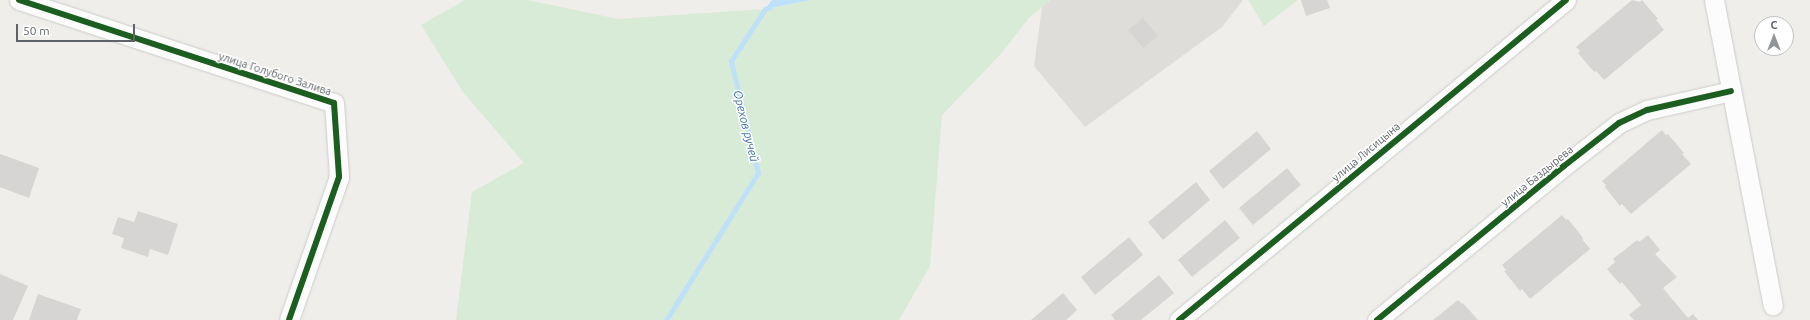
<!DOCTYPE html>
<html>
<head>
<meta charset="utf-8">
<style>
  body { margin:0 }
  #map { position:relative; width:1810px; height:320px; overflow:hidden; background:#efeeea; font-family:Ubuntu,sans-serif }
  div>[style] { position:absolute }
  .industrial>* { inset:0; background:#dfddda }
  .green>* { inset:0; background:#d8ebd6 }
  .water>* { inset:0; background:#bfe0f9 }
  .stream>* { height:5px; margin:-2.5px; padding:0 2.5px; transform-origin:2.5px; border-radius:2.5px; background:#bfe0f9 }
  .building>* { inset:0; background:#d6d5d3 }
  .roads { filter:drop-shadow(0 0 1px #cbcccc) drop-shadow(0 0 1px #cbcccc) }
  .street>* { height:19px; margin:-9.5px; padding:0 9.5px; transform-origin:9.5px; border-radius:9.5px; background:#fdfcfc }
  .cycleway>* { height:6px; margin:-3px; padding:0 3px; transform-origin:3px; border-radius:3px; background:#1b5e20 }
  span { translate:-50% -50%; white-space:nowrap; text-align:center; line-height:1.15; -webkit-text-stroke:3px #fff; paint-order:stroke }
  .street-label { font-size:11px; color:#5f6368 }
  .water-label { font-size:12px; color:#4174aa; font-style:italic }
  .north { position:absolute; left:1754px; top:16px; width:40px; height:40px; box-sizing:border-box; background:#fff; border:1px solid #bfc1c3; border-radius:50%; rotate:0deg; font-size:11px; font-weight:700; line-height:16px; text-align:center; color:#5f6368 }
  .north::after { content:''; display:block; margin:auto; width:14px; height:18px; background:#919496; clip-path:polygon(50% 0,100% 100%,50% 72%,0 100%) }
  .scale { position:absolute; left:16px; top:24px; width:119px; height:18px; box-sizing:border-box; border:2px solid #5f6368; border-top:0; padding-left:5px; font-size:12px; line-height:14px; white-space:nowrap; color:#5f6368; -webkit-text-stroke:3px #fff; paint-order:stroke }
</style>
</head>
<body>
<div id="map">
  <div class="industrial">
    <i style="clip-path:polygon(1050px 0,1243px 0,1222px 27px,1085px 127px,1034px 66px,1042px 7px)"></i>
  </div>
  <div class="green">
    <i style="clip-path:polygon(465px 0,528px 0,618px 19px,765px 9px,811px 0,1050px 0,1029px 18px,1000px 55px,942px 115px,930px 266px,899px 320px,456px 320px,472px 192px,524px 163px,463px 92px,421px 25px)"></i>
    <i style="clip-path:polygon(1248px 0,1298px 0,1264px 26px)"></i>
  </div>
  <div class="water">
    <i style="clip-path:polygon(772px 0,811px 0,765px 9px)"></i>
  </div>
  <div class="stream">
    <i style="left:666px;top:320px;width:173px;rotate:-58deg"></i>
    <i style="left:758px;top:173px;width:115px;rotate:-103.6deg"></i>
    <i style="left:731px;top:61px;width:62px;rotate:-56.8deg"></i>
    <i style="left:765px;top:9px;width:5px;rotate:-22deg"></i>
  </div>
  <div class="building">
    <i style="clip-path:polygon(1301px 0,1327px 0,1330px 8px,1306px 16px)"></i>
    <i style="clip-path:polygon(1632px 0,1640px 2px,1642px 0,1658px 19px,1656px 20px,1664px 30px,1604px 80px,1596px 71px,1594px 72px,1578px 53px,1580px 51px,1576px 47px)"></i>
    <i style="clip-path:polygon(1143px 18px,1158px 36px,1143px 48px,1128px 30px)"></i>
    <i style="clip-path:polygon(1662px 130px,1666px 135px,1668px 134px,1684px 153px,1682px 154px,1691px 164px,1631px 214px,1622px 204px,1620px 206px,1605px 187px,1606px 185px,1602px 181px)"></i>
    <i style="clip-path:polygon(1257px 131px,1271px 149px,1223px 189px,1209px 171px)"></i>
    <i style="clip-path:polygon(0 154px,39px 168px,29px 198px,0 187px)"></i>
    <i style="clip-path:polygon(1287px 168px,1301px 185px,1253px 225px,1239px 208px)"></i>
    <i style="clip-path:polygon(1196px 182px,1210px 200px,1163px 240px,1148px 222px)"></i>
    <i style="clip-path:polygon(138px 211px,178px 224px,168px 255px,150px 249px,148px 257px,121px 248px,124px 238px,112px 234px,118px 217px,134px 222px)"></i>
    <i style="clip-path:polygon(1562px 215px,1566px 220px,1568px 219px,1583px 238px,1582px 239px,1590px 249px,1530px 299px,1522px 289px,1520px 291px,1504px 271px,1506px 270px,1502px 265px)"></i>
    <i style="clip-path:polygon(1225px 220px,1240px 238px,1192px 277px,1178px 260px)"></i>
    <i style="clip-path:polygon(1648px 235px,1660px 250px,1655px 254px,1677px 277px,1663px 288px,1688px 318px,1693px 314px,1698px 320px,1634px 320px,1629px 315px,1641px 305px,1622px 282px,1620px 284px,1607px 269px,1615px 262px,1613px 259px,1637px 240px,1639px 242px)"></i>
    <i style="clip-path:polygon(1129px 237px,1143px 255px,1095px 295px,1081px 277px)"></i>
    <i style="clip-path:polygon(0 274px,28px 286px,13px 320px,0 320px)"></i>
    <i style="clip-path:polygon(1159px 275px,1174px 293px,1141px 320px,1115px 320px,1111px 315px)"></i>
    <i style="clip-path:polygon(1063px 293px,1077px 310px,1066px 320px,1031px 320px)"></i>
    <i style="clip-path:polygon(38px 294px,81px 309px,77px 320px,29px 320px)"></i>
    <i style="clip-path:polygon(1458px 300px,1462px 304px,1463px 303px,1478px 320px,1433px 320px)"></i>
  </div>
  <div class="roads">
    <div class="street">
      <i style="left:19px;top:0;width:331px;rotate:18.1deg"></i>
      <i style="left:334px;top:103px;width:74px;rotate:86.1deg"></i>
      <i style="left:339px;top:177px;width:151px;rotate:109.3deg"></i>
      <i style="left:1714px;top:0;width:311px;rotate:79.1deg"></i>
      <i style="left:1179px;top:320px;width:502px;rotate:-39.59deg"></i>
      <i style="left:1377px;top:320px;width:242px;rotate:-39.5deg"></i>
      <i style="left:1564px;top:166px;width:70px;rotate:-38deg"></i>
      <i style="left:1619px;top:123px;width:31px;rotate:-25deg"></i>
      <i style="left:1647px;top:110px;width:86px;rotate:-12.7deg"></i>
    </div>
  </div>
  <div class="cycleway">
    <i style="left:19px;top:0;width:331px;rotate:18.1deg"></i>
    <i style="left:334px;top:103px;width:74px;rotate:86.1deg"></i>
    <i style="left:339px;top:177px;width:151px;rotate:109.3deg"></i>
    <i style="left:1179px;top:320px;width:502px;rotate:-39.59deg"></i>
    <i style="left:1377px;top:320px;width:242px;rotate:-39.5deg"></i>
    <i style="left:1564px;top:166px;width:70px;rotate:-38deg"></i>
    <i style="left:1619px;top:123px;width:31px;rotate:-25deg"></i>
    <i style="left:1647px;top:110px;width:86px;rotate:-12.7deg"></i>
  </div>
  <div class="street-label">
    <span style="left:275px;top:74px;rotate:18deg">улица Голубого Залива</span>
    <span style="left:1366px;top:152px;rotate:-40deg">улица Лисицына</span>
    <span style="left:1537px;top:176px;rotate:-39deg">улица Баздырева</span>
  </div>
  <div class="water-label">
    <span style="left:746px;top:126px;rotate:76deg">Орехов ручей</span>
  </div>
  <div class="north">С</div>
  <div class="scale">50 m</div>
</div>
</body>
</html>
